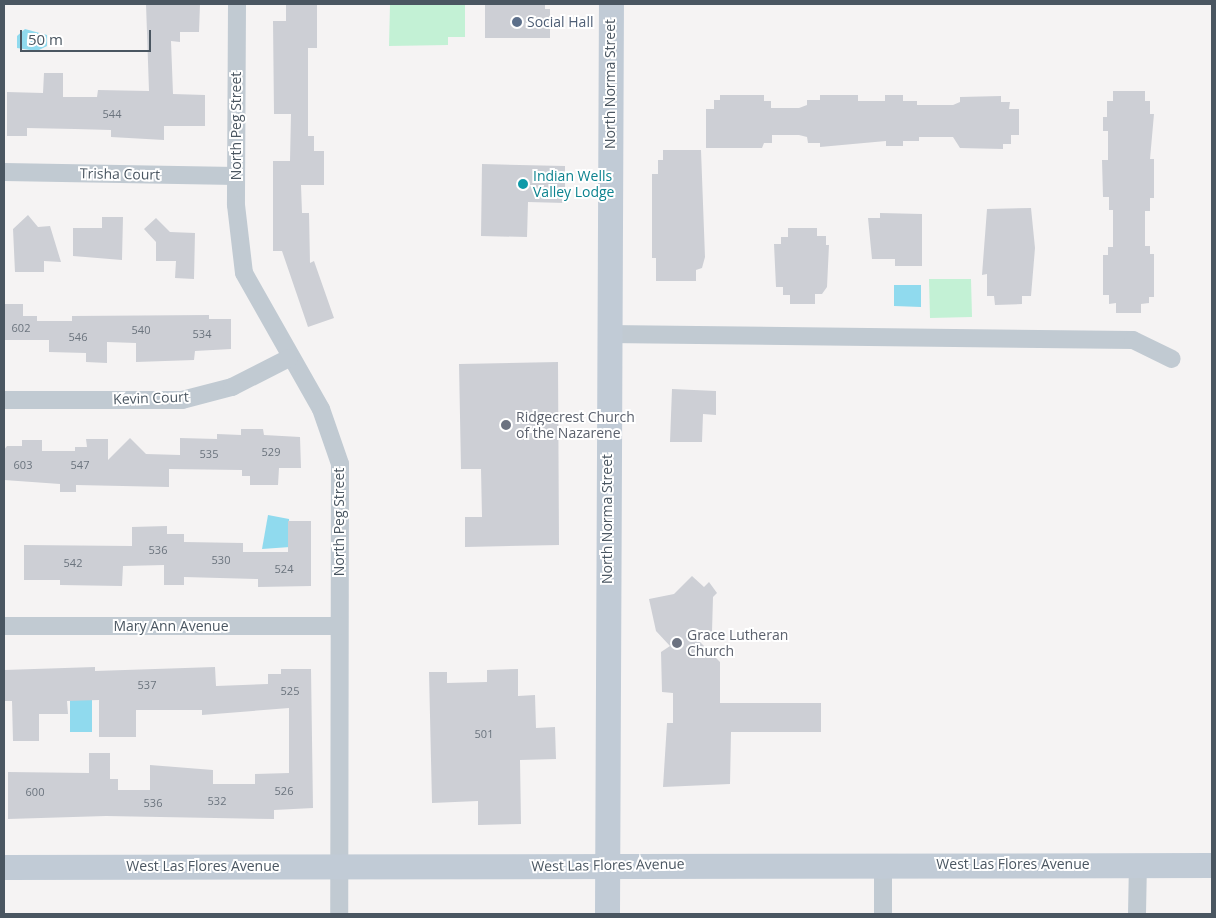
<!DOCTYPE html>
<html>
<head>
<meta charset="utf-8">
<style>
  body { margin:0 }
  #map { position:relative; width:1216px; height:918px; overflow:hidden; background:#f5f3f3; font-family:"Open Sans",sans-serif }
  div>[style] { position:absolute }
  .green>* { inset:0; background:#c3f1d5 }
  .water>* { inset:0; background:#90daee }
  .building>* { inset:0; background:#cdcfd5 }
  .street>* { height:18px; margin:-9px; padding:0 9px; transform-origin:9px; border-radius:9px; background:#c1cad2 }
  .secondary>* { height:25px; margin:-12.5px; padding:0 12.5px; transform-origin:12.5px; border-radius:12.5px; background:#c1cbd6 }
  .dots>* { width:14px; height:14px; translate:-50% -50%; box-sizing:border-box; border:2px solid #fff; border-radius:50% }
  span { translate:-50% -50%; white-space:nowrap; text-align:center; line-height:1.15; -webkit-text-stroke:4px #fff; paint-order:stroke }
  .number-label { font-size:11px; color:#6b747e }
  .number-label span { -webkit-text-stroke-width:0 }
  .service-label { font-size:14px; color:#4e5e75 }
  .left { translate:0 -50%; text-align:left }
  .street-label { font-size:14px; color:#4a5661 }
  .culture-label { font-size:14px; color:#0d838f }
  .worship-label { font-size:14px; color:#5b616d }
  .frame { position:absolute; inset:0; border:5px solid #4a5661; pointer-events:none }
  .scale { position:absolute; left:20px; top:30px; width:131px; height:22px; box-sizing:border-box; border:2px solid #4a5661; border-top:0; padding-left:6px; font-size:15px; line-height:18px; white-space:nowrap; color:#4a5661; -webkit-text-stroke:4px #fff; paint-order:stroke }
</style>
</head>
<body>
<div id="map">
  <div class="green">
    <i style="clip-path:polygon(390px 4px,465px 4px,465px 37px,448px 37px,448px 45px,389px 46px)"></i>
    <i style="clip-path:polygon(929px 279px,971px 279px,972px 317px,930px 318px)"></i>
  </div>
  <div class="water">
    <i style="clip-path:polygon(25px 29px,47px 35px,47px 46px,37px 51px,17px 48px,17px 36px)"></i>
    <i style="clip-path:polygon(894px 285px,921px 285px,921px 307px,894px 306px)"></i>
    <i style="clip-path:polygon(268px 515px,289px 519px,290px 547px,262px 549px)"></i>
    <i style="clip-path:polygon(70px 699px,92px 699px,92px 732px,70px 732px)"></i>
  </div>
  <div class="building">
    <i style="clip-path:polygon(146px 4px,200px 4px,199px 32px,180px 32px,180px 42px,171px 41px,173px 94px,205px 95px,205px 126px,164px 126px,164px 140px,111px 137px,111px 130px,75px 129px,27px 128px,27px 136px,7px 136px,7px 92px,43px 93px,44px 73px,63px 73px,63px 97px,97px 97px,98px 90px,149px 91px)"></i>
    <i style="clip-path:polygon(286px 4px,317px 4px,317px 48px,308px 48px,308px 136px,314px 136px,314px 151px,324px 151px,324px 185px,301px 185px,302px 213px,309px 213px,310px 263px,314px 261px,334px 318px,308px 327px,282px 251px,273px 251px,273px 161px,290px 161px,291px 114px,274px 114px,273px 21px,286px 21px)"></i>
    <i style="clip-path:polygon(485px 4px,545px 4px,545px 9px,550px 9px,550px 38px,485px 38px)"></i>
    <i style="clip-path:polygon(1113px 91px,1145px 91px,1145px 101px,1150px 101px,1150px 114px,1154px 114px,1150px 159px,1154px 159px,1154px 198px,1150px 198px,1150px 211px,1145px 211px,1145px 246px,1150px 246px,1150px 254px,1154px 254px,1154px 297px,1149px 297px,1149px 303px,1141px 304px,1141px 313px,1116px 313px,1116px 303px,1109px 304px,1109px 295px,1103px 295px,1103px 255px,1108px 255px,1108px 247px,1113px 247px,1113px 210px,1109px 210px,1109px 197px,1103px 197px,1102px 160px,1108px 160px,1108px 131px,1103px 131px,1103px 117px,1107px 117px,1107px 101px,1113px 101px)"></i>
    <i style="clip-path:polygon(720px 95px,764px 95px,764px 101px,771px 101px,771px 108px,799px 108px,807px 105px,807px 100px,820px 100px,820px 95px,858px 95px,858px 101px,885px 101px,885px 95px,903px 95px,903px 101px,917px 101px,917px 105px,953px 105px,960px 102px,960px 97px,1001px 96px,1001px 102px,1010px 102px,1009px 109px,1019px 109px,1019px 135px,1011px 135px,1011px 144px,1003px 144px,1003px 149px,960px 148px,953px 137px,919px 137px,919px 141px,903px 141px,903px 146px,886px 146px,886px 141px,820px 147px,820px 143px,808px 143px,807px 137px,799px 135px,772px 135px,772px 143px,764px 143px,762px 148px,706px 148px,706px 109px,714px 109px,714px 100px,720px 100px)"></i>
    <i style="clip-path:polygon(663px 150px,701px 150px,705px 257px,702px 268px,696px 270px,696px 281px,656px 281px,656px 258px,652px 258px,652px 174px,658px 174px,658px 160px,663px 160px)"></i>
    <i style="clip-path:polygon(482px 164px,565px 166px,565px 203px,528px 202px,527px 237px,481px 236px)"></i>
    <i style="clip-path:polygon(1031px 208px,1035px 248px,1031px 296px,1022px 296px,1022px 304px,995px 305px,994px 296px,987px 296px,987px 274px,982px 275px,987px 209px)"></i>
    <i style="clip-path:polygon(880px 213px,922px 214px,922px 266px,895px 266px,895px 259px,872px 259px,868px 218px,880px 218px)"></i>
    <i style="clip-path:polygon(28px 215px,38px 227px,50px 226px,61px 262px,44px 261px,44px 272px,15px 272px,13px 229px)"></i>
    <i style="clip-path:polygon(102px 217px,123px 217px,122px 260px,73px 256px,73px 228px,102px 228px)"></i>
    <i style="clip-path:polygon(156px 218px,170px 232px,195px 233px,194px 279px,175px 278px,176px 261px,156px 261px,156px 242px,144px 229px)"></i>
    <i style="clip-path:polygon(788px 228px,817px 228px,817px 236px,826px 236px,826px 245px,829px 245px,827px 287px,822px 294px,815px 294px,815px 304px,790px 304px,790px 295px,783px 295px,783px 287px,776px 287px,774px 244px,781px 244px,781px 237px,788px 237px)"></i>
    <i style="clip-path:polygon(4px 304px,23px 304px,23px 316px,37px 316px,37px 321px,72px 321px,72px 316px,209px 315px,209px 319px,231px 319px,231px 349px,195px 351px,194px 360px,136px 362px,136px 343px,107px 342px,107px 363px,86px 362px,86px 353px,49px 352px,49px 340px,4px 340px)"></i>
    <i style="clip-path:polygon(558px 362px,559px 545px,465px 547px,465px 517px,482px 517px,481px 469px,461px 469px,459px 364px)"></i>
    <i style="clip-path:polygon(672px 389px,716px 391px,716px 415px,703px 414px,702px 442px,670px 442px)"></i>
    <i style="clip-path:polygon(241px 429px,263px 429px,264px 435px,300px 437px,301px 468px,279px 468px,278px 485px,250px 485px,250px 476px,242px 476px,242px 470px,169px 469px,169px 487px,76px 485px,76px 492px,60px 492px,60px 484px,4px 480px,4px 450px,7px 446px,22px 446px,22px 440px,42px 440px,42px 451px,75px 451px,75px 447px,87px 447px,86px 439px,108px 439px,108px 460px,130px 438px,146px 454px,180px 455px,180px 438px,217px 439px,217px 434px,241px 435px)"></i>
    <i style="clip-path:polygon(288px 521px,311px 521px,311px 586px,258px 587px,258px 579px,184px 577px,184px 585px,164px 585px,164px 565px,123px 566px,122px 586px,60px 585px,60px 580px,24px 580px,24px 545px,132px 546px,132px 527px,167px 526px,167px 534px,184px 534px,184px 542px,243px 543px,243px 552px,288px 552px)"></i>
    <i style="clip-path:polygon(692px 576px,704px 587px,709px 582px,717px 593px,713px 597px,712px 632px,690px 632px,720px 662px,720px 703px,821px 703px,821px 732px,731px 732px,730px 784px,663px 787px,667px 723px,673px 723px,673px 693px,662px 692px,661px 652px,670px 646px,656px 631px,649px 599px,674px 594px)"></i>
    <i style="clip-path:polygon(95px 667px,95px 671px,215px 667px,216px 686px,268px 684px,268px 674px,281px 674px,281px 669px,311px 669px,313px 808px,274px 810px,274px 819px,106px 816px,8px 819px,8px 772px,89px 773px,89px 753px,110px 753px,110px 779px,118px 779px,118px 790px,150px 790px,150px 765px,213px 770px,213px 784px,255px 784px,255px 774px,289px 773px,289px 708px,202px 715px,202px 710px,136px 710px,136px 737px,99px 737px,99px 700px,67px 701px,68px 714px,39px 714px,39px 741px,13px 741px,12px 701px,4px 701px,4px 670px)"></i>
    <i style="clip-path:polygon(518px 669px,518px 696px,535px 695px,536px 728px,555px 727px,556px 759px,520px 760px,521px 824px,478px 825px,478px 801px,432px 803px,429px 672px,447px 672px,447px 683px,487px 682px,487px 670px)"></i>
  </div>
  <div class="street">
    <i style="left:237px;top:4px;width:201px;rotate:90.3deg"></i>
    <i style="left:236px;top:205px;width:68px;rotate:83.3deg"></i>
    <i style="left:244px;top:273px;width:156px;rotate:60.5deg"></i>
    <i style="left:321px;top:409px;width:58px;rotate:70.9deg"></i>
    <i style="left:340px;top:464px;width:450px;rotate:90.1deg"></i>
    <i style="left:4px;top:172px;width:232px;rotate:1deg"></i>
    <i style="left:608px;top:334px;width:525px;rotate:0.65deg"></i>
    <i style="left:1133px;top:340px;width:43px;rotate:26deg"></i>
    <i style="left:4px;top:400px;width:178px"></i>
    <i style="left:182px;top:400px;width:52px;rotate:-14.6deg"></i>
    <i style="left:232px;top:387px;width:64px;rotate:-27deg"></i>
    <i style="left:4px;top:626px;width:334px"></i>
    <i style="left:883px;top:914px;width:50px;rotate:-90deg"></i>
    <i style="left:1137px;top:914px;width:50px;rotate:-88.9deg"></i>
  </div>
  <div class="secondary">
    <i style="left:4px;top:867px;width:1208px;rotate:-0.09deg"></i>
    <i style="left:607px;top:914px;width:910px;rotate:-89.75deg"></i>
  </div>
  <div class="dots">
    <i style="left:517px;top:22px;background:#5c6f8a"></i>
    <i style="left:523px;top:184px;background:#0f9aa8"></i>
    <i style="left:506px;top:425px;background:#6b7280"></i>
    <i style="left:677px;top:643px;background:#6b7280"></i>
  </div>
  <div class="number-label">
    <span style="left:112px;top:114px">544</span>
    <span style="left:21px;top:328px">602</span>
    <span style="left:141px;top:330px">540</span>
    <span style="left:202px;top:334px">534</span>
    <span style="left:78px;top:337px">546</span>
    <span style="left:271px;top:452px">529</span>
    <span style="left:209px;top:454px">535</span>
    <span style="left:23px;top:465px">603</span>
    <span style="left:80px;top:465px">547</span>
    <span style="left:158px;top:550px">536</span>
    <span style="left:221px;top:560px">530</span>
    <span style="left:73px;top:563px">542</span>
    <span style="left:284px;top:569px">524</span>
    <span style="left:147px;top:685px">537</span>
    <span style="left:290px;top:691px">525</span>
    <span style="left:484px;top:734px">501</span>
    <span style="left:284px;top:791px">526</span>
    <span style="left:35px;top:792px">600</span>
    <span style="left:217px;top:801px">532</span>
    <span style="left:153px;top:803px">536</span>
  </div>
  <div class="service-label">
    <span class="left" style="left:527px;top:22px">Social Hall</span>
  </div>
  <div class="street-label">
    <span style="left:610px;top:84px;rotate:-90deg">North Norma Street</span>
    <span style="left:236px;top:126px;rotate:-90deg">North Peg Street</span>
    <span style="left:120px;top:174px;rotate:1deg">Trisha Court</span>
    <span style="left:151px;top:398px;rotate:-2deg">Kevin Court</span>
    <span style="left:607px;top:519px;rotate:-90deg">North Norma Street</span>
    <span style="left:339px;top:522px;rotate:-90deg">North Peg Street</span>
    <span style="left:171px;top:626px">Mary Ann Avenue</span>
    <span style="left:1013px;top:864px">West Las Flores Avenue</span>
    <span style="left:608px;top:865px;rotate:-1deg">West Las Flores Avenue</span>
    <span style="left:203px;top:866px">West Las Flores Avenue</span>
  </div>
  <div class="culture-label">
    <span class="left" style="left:533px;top:184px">Indian Wells<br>Valley Lodge</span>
  </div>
  <div class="worship-label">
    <span class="left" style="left:516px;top:425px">Ridgecrest Church<br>of the Nazarene</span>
    <span class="left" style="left:687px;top:643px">Grace Lutheran<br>Church</span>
  </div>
  <div class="frame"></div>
  <div class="scale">50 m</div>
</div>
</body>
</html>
